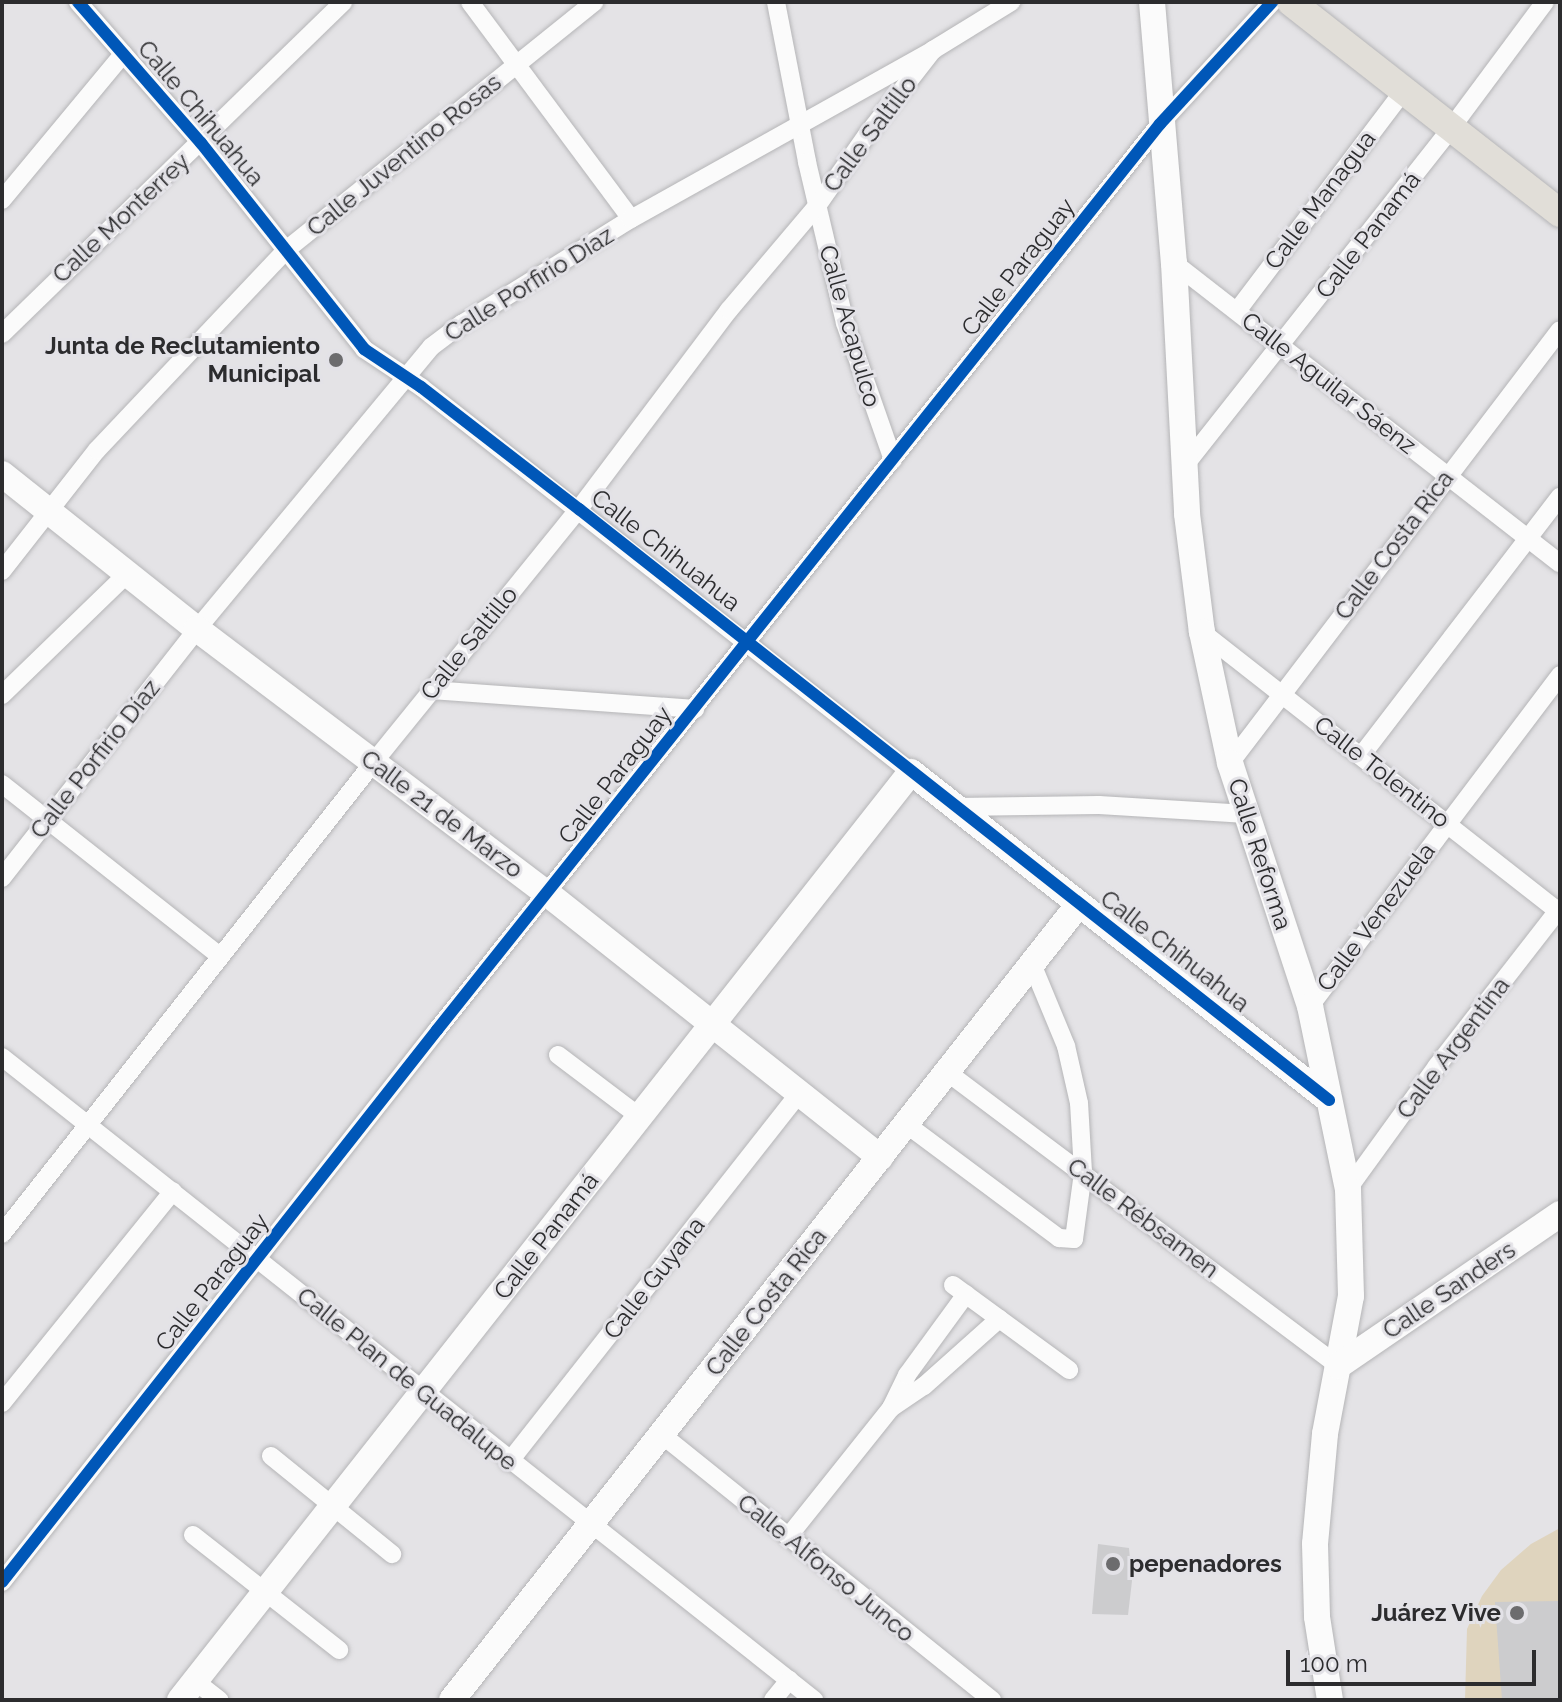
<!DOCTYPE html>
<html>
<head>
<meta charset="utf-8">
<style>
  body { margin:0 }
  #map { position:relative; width:1562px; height:1702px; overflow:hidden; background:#e4e3e6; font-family:Raleway,sans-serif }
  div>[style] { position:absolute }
  .green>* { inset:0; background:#dfd4be }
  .building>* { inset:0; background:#ccccce }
  .roads { filter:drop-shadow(0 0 2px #b5b5b7) drop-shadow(0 0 2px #b5b5b7) }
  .street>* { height:18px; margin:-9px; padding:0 9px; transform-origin:9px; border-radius:9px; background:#fbfbfb }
  .secondary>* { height:26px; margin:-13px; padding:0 13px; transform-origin:13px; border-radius:13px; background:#fbfbfb }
  .primary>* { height:28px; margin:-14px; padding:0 14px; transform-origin:14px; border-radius:14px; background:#e1ded8 }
  .cycleway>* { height:12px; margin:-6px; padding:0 6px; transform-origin:6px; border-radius:6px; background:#0057b8 }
  .dots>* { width:22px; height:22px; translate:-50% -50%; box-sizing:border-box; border:4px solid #e3e2e7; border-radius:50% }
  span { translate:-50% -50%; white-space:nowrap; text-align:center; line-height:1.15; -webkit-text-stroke:6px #e3e2e7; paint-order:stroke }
  .street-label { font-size:24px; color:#2c2c2e }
  .poi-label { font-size:24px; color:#2c2c2e; font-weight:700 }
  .right { translate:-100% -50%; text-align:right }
  .left { translate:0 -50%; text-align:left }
  .frame { position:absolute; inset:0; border:4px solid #2c2c2e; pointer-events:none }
  .scale { position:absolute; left:1286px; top:1650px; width:250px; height:36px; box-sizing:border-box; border:4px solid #2c2c2e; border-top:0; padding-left:10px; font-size:24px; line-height:28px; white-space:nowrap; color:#2c2c2e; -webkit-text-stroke:6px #e3e2e7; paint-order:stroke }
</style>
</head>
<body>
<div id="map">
  <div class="green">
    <i style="clip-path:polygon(1560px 1528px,1560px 1700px,1465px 1700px,1467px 1629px,1482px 1596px,1501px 1570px,1531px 1544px)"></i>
  </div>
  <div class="building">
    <i style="clip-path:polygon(1098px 1544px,1129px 1548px,1132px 1581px,1128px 1615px,1092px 1614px)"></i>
    <i style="clip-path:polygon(1560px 1601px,1560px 1700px,1502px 1700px,1495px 1602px)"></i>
  </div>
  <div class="roads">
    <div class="street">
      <i style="left:78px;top:2px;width:187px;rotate:48.9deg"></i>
      <i style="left:201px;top:143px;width:263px;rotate:51.6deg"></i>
      <i style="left:364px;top:349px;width:69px;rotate:33.7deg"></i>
      <i style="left:421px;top:387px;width:623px;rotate:38.16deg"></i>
      <i style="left:470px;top:2px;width:270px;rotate:53.4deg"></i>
      <i style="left:776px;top:2px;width:163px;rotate:79deg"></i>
      <i style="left:807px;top:162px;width:165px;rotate:76.7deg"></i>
      <i style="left:845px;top:323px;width:145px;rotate:70.7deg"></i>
      <i style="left:2px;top:200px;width:190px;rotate:-50.3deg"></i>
      <i style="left:1174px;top:263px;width:489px;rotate:37.9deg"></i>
      <i style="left:1237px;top:311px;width:277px;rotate:-52.9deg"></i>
      <i style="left:2px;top:334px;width:476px;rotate:-44.2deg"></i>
      <i style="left:1186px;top:464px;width:429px;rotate:-51.7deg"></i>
      <i style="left:1452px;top:127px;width:156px;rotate:-53.4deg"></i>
      <i style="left:2px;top:571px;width:154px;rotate:-51.9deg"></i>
      <i style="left:97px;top:450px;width:275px;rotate:-46.6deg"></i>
      <i style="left:286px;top:250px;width:396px;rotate:-38.8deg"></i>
      <i style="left:1202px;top:632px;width:455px;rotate:38.1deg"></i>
      <i style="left:431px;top:690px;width:265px;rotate:4.1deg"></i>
      <i style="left:2px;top:695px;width:175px;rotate:-44.1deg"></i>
      <i style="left:1361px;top:756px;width:327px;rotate:-52.5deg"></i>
      <i style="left:1230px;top:763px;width:544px;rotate:-52.69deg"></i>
      <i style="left:2px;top:784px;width:278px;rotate:38.3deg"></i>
      <i style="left:956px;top:807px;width:143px;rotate:-0.8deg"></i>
      <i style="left:1099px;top:805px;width:148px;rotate:3.5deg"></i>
      <i style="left:2px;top:878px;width:316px;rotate:-51.9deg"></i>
      <i style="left:197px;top:629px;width:366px;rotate:-50.3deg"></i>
      <i style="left:431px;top:347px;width:39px;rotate:-37deg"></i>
      <i style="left:462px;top:324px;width:199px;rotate:-31.9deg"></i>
      <i style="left:631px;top:219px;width:346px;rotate:-29.2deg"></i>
      <i style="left:933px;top:50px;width:92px;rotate:-31.6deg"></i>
      <i style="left:1310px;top:1006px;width:415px;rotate:-52.9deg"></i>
      <i style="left:558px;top:1055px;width:103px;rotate:37.1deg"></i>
      <i style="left:2px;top:1057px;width:1036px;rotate:38.37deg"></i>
      <i style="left:947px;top:1072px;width:489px;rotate:36.9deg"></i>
      <i style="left:906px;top:1124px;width:191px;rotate:36.7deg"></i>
      <i style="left:1059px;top:1238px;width:15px;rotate:4deg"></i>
      <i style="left:1074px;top:1239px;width:68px;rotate:-82.3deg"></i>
      <i style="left:1083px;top:1172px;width:69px;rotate:-93.3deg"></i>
      <i style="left:1079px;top:1103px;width:58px;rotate:-102.8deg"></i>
      <i style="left:1066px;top:1046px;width:89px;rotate:-112.5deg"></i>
      <i style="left:1348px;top:1189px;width:152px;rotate:-54.1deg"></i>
      <i style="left:1437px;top:1066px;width:200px;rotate:-52.1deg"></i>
      <i style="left:2px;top:1234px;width:600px;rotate:-51.77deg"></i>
      <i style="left:373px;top:763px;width:327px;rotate:-51deg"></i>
      <i style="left:579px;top:509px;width:249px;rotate:-53deg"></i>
      <i style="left:729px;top:310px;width:136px;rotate:-49.8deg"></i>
      <i style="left:817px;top:206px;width:85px;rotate:-55deg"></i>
      <i style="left:866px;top:136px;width:109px;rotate:-52.1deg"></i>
      <i style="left:953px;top:1285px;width:144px;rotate:36.2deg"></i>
      <i style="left:2px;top:1403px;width:272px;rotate:-51.1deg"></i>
      <i style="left:891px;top:1408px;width:40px;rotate:-34deg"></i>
      <i style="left:924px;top:1386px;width:101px;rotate:-41.8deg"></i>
      <i style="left:661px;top:1434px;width:425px;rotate:38.8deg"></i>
      <i style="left:271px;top:1456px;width:156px;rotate:39deg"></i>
      <i style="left:509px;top:1462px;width:469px;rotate:-51.8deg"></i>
      <i style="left:193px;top:1535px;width:186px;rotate:38.2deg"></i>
      <i style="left:788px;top:1537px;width:165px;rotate:-51.4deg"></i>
      <i style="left:891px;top:1408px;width:37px;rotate:-64deg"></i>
      <i style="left:907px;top:1375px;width:100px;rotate:-53.9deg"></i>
      <i style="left:2px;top:1582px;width:703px;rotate:-51.76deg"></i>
      <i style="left:437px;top:1030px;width:1159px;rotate:-51.41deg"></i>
      <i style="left:1160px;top:124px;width:166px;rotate:-47.4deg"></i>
      <i style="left:195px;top:1681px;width:31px;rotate:38deg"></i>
      <i style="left:773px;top:1700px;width:26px;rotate:-51deg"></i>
    </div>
    <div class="secondary">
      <i style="left:1152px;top:2px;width:262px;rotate:85.2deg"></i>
      <i style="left:1174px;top:263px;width:251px;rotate:87deg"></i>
      <i style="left:1187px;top:514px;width:119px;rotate:82.8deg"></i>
      <i style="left:1202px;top:632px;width:134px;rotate:77.9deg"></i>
      <i style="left:1230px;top:763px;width:256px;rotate:71.8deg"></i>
      <i style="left:1310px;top:1006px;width:187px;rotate:78.3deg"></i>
      <i style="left:1348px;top:1189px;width:107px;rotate:88.4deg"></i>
      <i style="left:1351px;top:1296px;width:140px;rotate:100.7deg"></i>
      <i style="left:1325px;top:1434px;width:110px;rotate:95.2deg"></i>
      <i style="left:1315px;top:1544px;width:73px;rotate:88.4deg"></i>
      <i style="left:1317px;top:1617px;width:84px;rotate:81.1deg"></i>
      <i style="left:2px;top:474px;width:249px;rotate:38.5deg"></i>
      <i style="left:197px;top:629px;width:440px;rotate:37.1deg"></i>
      <i style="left:548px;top:894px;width:424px;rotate:38.4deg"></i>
      <i style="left:1338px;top:1366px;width:269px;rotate:-34.4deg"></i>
      <i style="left:180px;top:1700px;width:1181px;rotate:-51.77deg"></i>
      <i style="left:911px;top:772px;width:531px;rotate:38.12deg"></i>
      <i style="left:452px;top:1700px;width:1013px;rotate:-51.77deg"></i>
    </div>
    <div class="primary">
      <i style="left:1291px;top:2px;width:342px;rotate:38.1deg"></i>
    </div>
  </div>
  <div class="cycleway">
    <i style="left:78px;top:2px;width:187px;rotate:48.9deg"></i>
    <i style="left:201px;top:143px;width:263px;rotate:51.6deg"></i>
    <i style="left:364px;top:349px;width:69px;rotate:33.7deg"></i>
    <i style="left:421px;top:387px;width:200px;rotate:37.7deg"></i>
    <i style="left:579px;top:509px;width:955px;rotate:38.24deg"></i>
    <i style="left:2px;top:1582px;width:703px;rotate:-51.76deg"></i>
    <i style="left:437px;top:1030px;width:1159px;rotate:-51.41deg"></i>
    <i style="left:1160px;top:124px;width:166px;rotate:-47.4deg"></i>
  </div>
  <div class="dots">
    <i style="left:336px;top:360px;background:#6c6c6e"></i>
    <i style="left:1113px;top:1564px;background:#6c6c6e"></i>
    <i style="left:1517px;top:1613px;background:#6c6c6e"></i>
  </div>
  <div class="street-label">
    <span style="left:201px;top:113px;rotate:50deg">Calle Chihuahua</span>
    <span style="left:870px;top:134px;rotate:-53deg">Calle Saltillo</span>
    <span style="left:404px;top:155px;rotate:-39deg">Calle Juventino Rosas</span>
    <span style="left:1320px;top:200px;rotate:-53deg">Calle Managua</span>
    <span style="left:121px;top:218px;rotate:-43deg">Calle Monterrey</span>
    <span style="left:1368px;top:235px;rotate:-52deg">Calle Panamá</span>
    <span style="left:1018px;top:267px;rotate:-52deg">Calle Paraguay</span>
    <span style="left:529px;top:284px;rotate:-32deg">Calle Porfirio Díaz</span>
    <span style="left:850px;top:326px;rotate:74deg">Calle Acapulco</span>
    <span style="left:1329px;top:383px;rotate:38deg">Calle Aguilar Sáenz</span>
    <span style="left:1394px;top:545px;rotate:-53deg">Calle Costa Rica</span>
    <span style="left:666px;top:550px;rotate:38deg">Calle Chihuahua</span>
    <span style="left:469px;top:643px;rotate:-51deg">Calle Saltillo</span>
    <span style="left:95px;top:759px;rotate:-52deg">Calle Porfirio Díaz</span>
    <span style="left:1382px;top:772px;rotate:38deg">Calle Tolentino</span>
    <span style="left:615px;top:775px;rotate:-52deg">Calle Paraguay</span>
    <span style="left:442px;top:814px;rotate:37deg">Calle 21 de Marzo</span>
    <span style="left:1260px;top:854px;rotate:72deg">Calle Reforma</span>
    <span style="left:1376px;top:917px;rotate:-53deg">Calle Venezuela</span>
    <span style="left:1175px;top:951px;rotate:38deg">Calle Chihuahua</span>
    <span style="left:1453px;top:1048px;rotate:-53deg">Calle Argentina</span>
    <span style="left:1143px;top:1218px;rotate:37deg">Calle Rébsamen</span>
    <span style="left:546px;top:1236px;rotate:-52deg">Calle Panamá</span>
    <span style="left:654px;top:1278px;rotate:-52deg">Calle Guyana</span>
    <span style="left:212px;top:1282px;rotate:-52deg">Calle Paraguay</span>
    <span style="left:1449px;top:1290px;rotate:-34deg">Calle Sanders</span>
    <span style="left:766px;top:1302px;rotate:-52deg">Calle Costa Rica</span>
    <span style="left:407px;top:1379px;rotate:39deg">Calle Plan de Guadalupe</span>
    <span style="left:826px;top:1568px;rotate:39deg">Calle Alfonso Junco</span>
  </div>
  <div class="poi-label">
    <span class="right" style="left:320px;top:360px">Junta de Reclutamiento<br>Municipal</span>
    <span class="left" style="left:1129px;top:1564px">pepenadores</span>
    <span class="right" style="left:1501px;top:1613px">Juárez Vive</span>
  </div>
  <div class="frame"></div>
  <div class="scale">100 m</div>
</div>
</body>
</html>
